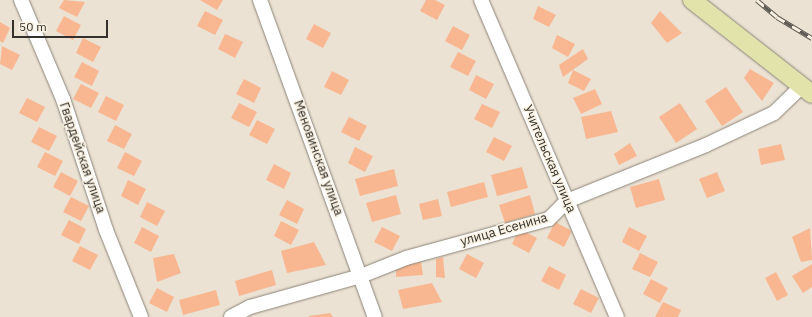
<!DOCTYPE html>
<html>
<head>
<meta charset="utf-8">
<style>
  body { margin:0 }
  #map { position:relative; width:812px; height:317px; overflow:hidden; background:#ebe2d4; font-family:"IBM Plex Sans",sans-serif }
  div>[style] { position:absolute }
  .building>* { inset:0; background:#f8b791 }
  .roads { filter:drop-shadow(0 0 1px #8c8478) drop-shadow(0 0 1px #8c8478) }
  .minor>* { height:14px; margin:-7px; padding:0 7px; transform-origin:7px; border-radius:7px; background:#fff }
  .major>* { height:18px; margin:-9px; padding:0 9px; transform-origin:9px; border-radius:9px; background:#e2e3aa }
  .rail>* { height:4.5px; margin-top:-2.25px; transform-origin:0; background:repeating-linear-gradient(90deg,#f8f0e1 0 9px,#5f5a53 0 18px); box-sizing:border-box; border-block:1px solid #5f5a53 }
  span { translate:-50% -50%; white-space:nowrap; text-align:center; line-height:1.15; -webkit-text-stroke:3px #f8f0e1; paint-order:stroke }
  .street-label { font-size:13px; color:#34312c }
  .scale { position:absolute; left:12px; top:20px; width:96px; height:18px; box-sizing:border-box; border:2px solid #34312c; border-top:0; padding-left:5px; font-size:12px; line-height:14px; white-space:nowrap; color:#34312c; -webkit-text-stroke:3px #f8f0e1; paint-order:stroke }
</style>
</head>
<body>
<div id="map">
  <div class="building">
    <i style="clip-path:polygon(64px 0,85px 2px,77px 17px,59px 8px)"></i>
    <i style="clip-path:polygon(200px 0,223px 0,217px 10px)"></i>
    <i style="clip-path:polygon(426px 0,435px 0,445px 5px,437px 20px,420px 11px)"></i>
    <i style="clip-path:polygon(538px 6px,556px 15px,549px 27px,533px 19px)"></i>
    <i style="clip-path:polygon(205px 11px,223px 20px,215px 35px,197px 26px)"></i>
    <i style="clip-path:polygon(660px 11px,682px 33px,667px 43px,651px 23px)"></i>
    <i style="clip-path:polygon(64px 16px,81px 25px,73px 40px,56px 31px)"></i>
    <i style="clip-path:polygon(0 22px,10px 28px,3px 43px,0 41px)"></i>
    <i style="clip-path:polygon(314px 24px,331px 33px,323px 48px,306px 39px)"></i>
    <i style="clip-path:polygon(453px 26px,470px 35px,462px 50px,445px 41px)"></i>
    <i style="clip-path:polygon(225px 34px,243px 42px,235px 58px,218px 49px)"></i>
    <i style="clip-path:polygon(557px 35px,575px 44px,568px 57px,552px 48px)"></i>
    <i style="clip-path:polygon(83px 38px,101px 47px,93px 62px,76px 53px)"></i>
    <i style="clip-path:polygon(2px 46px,20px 55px,12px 70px,0 64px)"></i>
    <i style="clip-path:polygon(583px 49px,588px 59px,563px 77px,559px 65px)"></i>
    <i style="clip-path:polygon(458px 52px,476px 61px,468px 76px,450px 67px)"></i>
    <i style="clip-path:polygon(82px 62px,99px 71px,92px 86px,74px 77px)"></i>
    <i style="clip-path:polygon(750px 69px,774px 83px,762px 101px,744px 78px)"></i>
    <i style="clip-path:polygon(573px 70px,591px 79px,584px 91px,568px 83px)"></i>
    <i style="clip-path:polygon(332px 71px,349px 80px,341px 95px,324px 87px)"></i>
    <i style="clip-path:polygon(476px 75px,494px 84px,486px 99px,469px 90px)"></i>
    <i style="clip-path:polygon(244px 79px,261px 88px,254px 103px,236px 94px)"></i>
    <i style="clip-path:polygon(81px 84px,99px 93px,91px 108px,73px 99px)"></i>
    <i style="clip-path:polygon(726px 87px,743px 112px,722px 126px,705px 101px)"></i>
    <i style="clip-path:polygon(595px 89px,602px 104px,581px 114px,573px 98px)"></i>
    <i style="clip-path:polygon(106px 96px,124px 105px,116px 121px,98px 112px)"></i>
    <i style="clip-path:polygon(27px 98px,45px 107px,37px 122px,19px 113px)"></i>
    <i style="clip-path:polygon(239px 103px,257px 112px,249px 127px,231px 118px)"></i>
    <i style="clip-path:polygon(680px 103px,697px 129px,676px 143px,659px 117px)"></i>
    <i style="clip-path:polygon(482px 104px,500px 112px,492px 128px,474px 119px)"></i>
    <i style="clip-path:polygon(611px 111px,618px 132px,586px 139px,581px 117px)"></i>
    <i style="clip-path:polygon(349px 117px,367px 126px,359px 141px,341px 132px)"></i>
    <i style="clip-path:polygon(257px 120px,275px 129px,267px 144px,249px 135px)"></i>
    <i style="clip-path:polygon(115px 125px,132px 134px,124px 149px,107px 141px)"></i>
    <i style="clip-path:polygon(39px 127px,57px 136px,49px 151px,31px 142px)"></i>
    <i style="clip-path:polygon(494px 137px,512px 146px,504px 161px,486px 152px)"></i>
    <i style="clip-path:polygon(630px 143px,637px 156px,619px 165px,614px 154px)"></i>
    <i style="clip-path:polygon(781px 144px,785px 160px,761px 165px,758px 149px)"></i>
    <i style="clip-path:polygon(355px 147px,373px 156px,365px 172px,348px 163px)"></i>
    <i style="clip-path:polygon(45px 152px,63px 161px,55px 176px,37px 167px)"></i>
    <i style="clip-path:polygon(125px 152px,142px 161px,134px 176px,117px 168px)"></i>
    <i style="clip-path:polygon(274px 164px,291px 173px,284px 189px,266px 180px)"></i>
    <i style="clip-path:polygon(522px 167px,528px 188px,497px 196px,491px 175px)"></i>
    <i style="clip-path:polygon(394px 169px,398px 186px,360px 196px,355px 179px)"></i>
    <i style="clip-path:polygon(61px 172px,78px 181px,70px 196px,53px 187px)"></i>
    <i style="clip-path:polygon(717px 172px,725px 191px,707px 198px,699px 179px)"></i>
    <i style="clip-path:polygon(659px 179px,665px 200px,636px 208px,630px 187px)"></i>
    <i style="clip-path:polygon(128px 180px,146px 189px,138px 205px,121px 196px)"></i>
    <i style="clip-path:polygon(484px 182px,488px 197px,451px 207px,447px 192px)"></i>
    <i style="clip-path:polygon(396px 195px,401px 214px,372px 222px,366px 203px)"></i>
    <i style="clip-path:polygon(530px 195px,535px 214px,505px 223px,499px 205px)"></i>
    <i style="clip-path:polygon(71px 197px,89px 206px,81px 221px,63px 212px)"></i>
    <i style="clip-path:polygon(438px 199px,442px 216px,423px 220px,419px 204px)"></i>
    <i style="clip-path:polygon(287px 200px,304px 209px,297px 224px,279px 215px)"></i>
    <i style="clip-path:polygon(147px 202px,165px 211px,157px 226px,140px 217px)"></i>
    <i style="clip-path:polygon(69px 220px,86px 229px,79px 244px,61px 235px)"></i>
    <i style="clip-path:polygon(281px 221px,299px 230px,291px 245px,274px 236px)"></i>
    <i style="clip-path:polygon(555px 222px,572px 231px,564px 247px,547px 238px)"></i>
    <i style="clip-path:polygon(142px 227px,159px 236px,151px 252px,134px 243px)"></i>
    <i style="clip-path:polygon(382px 227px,400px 236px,392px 251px,374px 242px)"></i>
    <i style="clip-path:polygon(629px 227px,647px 236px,639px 251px,622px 242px)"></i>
    <i style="clip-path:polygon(810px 228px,812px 260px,801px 262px,792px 237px)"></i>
    <i style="clip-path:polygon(519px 229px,537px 238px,529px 253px,512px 244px)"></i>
    <i style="clip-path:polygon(314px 242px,326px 265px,287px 273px,281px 251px)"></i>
    <i style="clip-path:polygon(80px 246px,98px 255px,90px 270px,72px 261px)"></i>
    <i style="clip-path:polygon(640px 253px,658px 262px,650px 277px,632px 269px)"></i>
    <i style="clip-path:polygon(174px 254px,181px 273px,157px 282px,153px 258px)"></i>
    <i style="clip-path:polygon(467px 254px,484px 263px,476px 278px,459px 269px)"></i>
    <i style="clip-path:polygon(443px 257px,445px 278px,436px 277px,436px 259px)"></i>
    <i style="clip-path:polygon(421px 262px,423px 275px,396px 277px,396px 267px)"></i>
    <i style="clip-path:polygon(812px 264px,812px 287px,803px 293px,792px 276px)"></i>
    <i style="clip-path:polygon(549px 266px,566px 275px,559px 290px,541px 281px)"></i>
    <i style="clip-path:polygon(272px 270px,276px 285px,239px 296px,235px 281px)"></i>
    <i style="clip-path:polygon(776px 272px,788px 295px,777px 301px,765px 278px)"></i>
    <i style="clip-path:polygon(651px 279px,668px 288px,660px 303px,643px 294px)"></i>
    <i style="clip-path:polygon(432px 283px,442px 302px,403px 309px,398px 290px)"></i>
    <i style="clip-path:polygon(157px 288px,174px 297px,167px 312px,149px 303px)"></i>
    <i style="clip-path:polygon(581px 289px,599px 298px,591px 313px,573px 304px)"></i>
    <i style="clip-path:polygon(216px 290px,220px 305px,183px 315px,179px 300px)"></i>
    <i style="clip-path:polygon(663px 302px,681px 310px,678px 317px,655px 317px)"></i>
    <i style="clip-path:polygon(330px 313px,333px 317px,309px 317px,309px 316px)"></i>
  </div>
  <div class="roads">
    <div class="minor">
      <i style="left:21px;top:0;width:108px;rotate:67deg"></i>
      <i style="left:63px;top:99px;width:138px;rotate:71.8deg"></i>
      <i style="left:106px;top:230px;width:94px;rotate:68.1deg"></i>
      <i style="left:260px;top:0;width:337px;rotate:70.1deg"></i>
      <i style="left:481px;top:0;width:345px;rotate:66.8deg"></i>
      <i style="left:231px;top:317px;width:21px;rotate:-28deg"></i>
      <i style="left:250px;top:307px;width:115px;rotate:-15.6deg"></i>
      <i style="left:361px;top:276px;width:48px;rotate:-21.8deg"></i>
      <i style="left:406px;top:258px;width:148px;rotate:-15.3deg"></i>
      <i style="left:549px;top:219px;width:25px;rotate:-45deg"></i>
      <i style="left:567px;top:201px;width:150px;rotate:-21.9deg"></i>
      <i style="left:706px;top:145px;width:75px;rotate:-25.2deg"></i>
      <i style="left:774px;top:113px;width:39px;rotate:-44deg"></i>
    </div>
    <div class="major">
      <i style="left:692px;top:0;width:152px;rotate:38.1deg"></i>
    </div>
  </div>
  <div class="rail">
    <i style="left:757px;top:0;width:26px;rotate:40deg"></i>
    <i style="left:777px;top:17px;width:41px;rotate:31deg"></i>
  </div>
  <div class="street-label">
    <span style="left:82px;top:158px;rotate:71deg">Гвардейская улица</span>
    <span style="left:318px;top:158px;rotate:70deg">Меновинская улица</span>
    <span style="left:549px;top:159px;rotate:67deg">Учительская улица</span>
    <span style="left:504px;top:230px;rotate:-16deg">улица Есенина</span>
  </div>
  <div class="scale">50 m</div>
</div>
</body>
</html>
